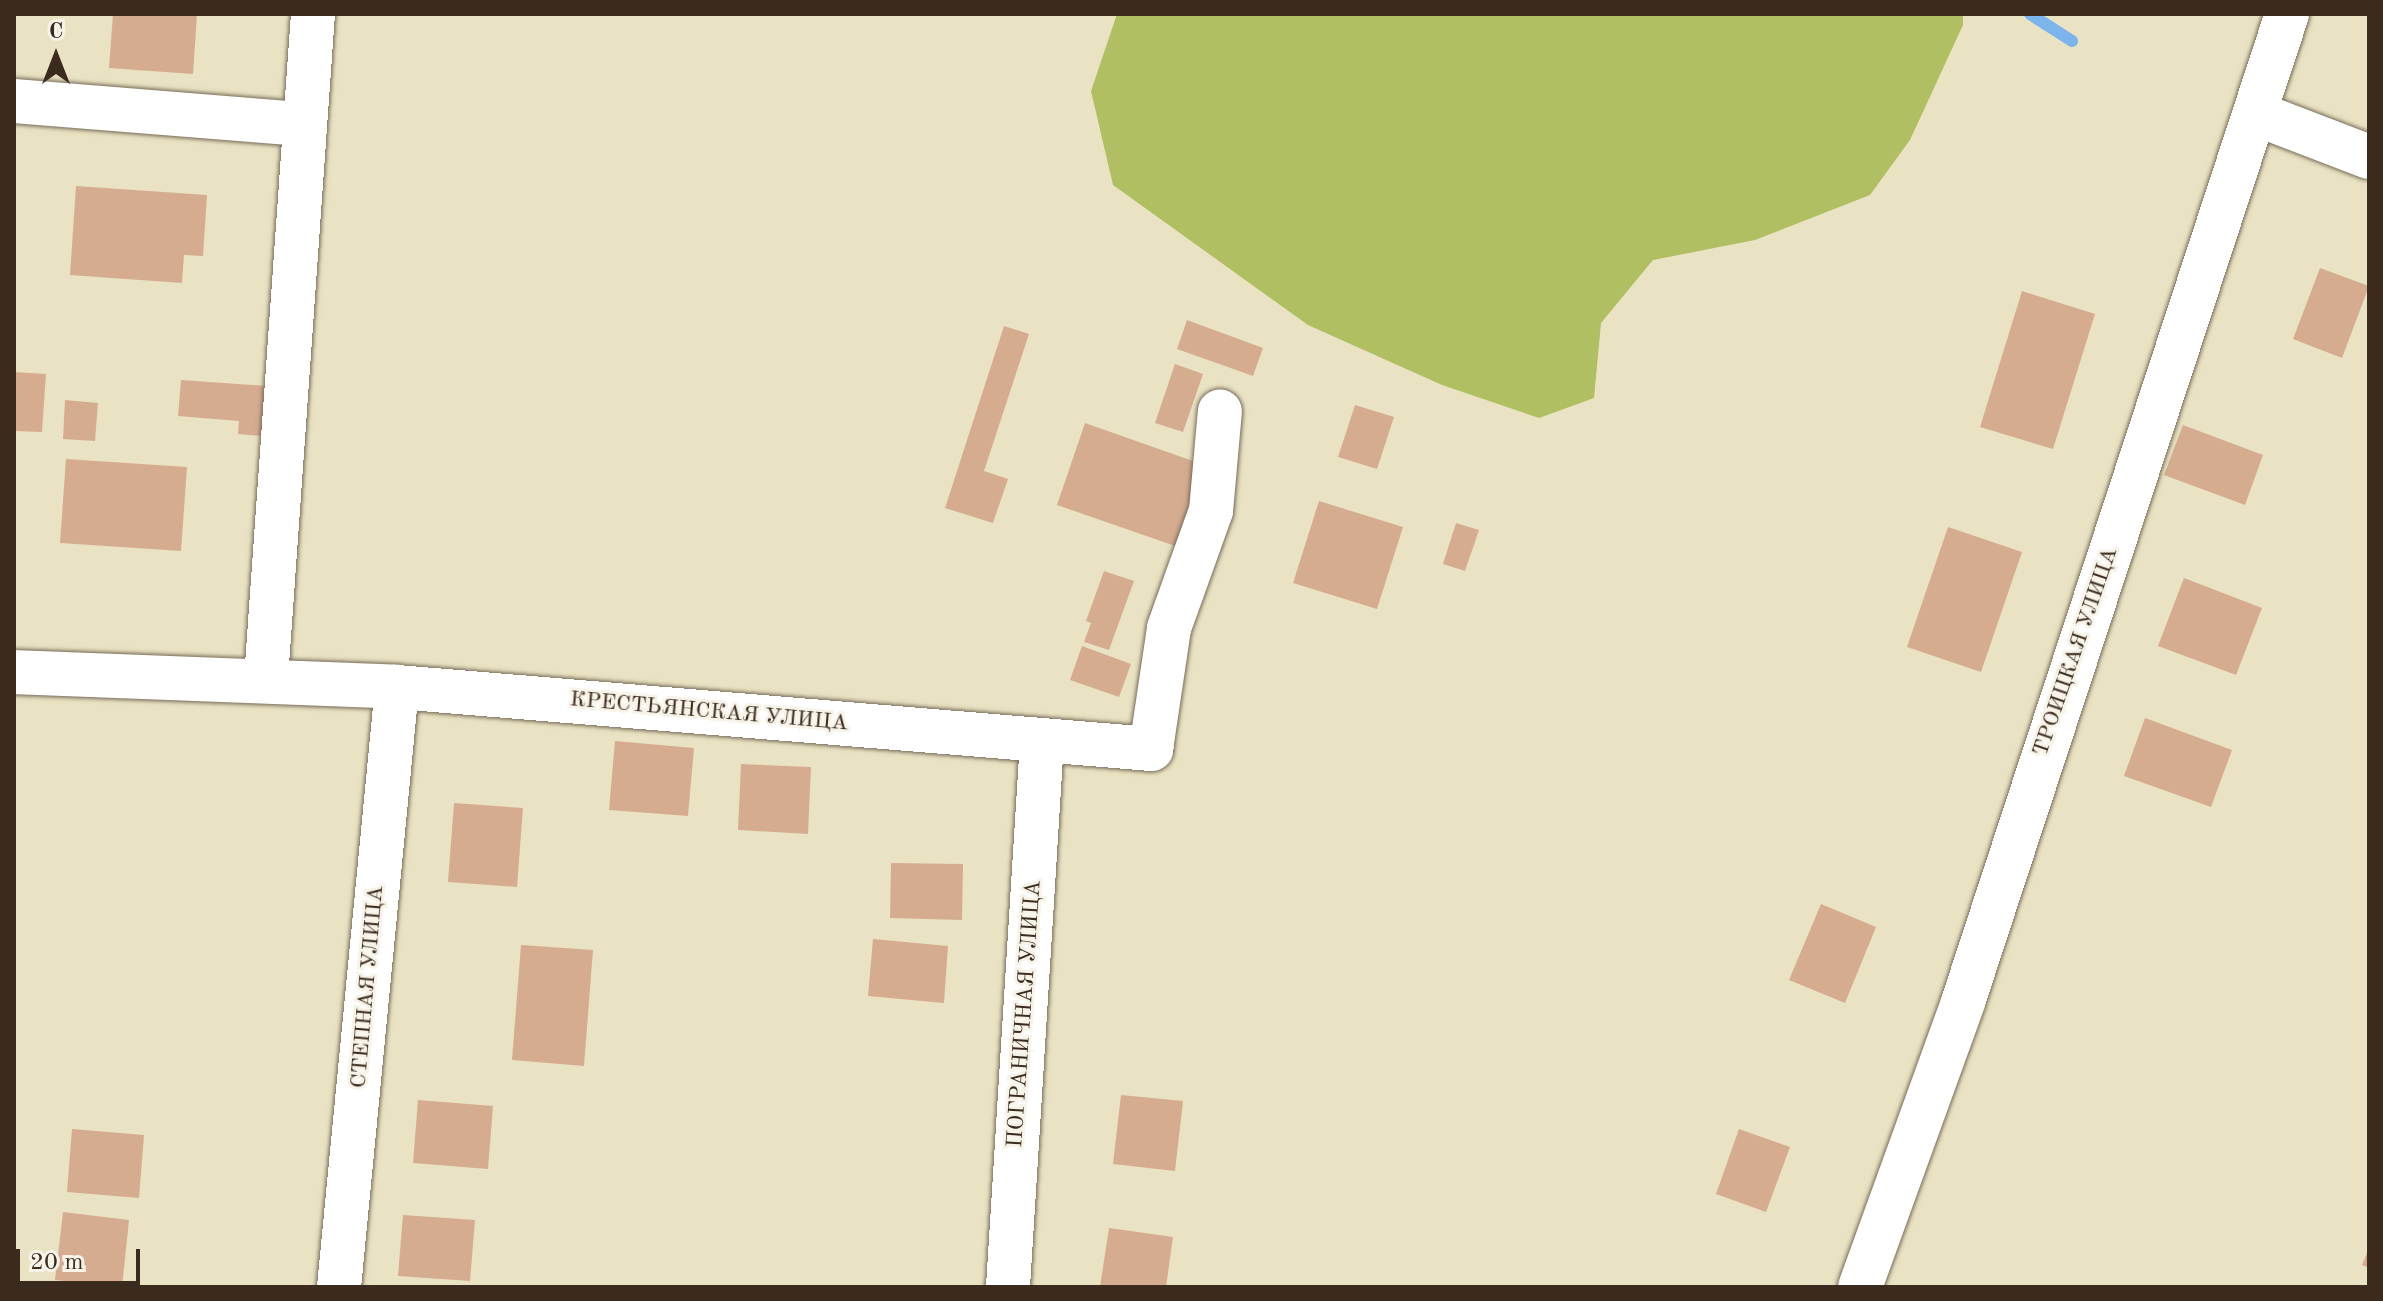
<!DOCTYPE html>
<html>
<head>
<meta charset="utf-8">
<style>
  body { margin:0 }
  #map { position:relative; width:2383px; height:1301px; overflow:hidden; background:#e9e3c3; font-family:"Old Standard TT",serif }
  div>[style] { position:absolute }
  .green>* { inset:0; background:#b0bf61 }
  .stream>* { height:12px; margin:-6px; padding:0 6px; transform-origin:6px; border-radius:6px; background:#7bb5ec }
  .building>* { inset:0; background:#d6ac90 }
  .roads { filter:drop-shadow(0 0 2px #786b58) drop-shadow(0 0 2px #786b58) }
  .minor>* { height:44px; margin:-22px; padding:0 22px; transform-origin:22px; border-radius:22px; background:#fff }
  span { translate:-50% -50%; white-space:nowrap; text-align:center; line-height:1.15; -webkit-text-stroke:6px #f7f3e8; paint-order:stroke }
  .street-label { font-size:22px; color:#3b2a1e }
  .frame { position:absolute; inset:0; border:16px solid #3b2a1e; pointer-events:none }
  .north { position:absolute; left:16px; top:16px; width:80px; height:80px; -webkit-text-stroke:6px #f7f3e8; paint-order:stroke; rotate:0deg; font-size:22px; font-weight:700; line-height:32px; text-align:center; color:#3b2a1e }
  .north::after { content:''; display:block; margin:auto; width:28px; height:36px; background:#3b2a1e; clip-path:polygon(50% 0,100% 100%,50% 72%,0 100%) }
  .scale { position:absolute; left:16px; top:1249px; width:124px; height:36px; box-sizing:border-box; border:4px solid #3b2a1e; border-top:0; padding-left:10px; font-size:24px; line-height:28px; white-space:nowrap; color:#3b2a1e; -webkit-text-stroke:6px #f7f3e8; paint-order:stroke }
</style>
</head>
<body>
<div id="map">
  <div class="green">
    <i style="clip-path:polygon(1117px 14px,1963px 14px,1963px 25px,1910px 140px,1870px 195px,1755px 240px,1653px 260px,1601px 323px,1594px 398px,1539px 418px,1442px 385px,1308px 325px,1113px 185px,1091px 91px)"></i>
  </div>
  <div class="stream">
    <i style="left:2030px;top:14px;width:50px;rotate:32.7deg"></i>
  </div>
  <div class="building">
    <i style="clip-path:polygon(113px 14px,197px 14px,193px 74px,109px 68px)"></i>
    <i style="clip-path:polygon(76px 186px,207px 195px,203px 256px,184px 255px,182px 283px,70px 275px)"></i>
    <i style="clip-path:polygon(2320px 268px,2369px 286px,2342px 358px,2293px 339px)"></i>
    <i style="clip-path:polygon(2022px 291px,2095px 314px,2053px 449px,1980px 427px)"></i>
    <i style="clip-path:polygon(1187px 320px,1263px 348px,1253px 376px,1177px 349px)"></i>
    <i style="clip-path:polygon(1004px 326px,1029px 334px,984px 471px,1008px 479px,993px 523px,945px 508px)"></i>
    <i style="clip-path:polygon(1175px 364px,1203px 374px,1183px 432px,1155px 423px)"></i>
    <i style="clip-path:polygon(14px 372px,46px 374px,42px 432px,14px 431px)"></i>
    <i style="clip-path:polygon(181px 380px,267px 386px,264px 436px,238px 434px,239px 421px,178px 416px)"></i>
    <i style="clip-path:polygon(65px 400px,98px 403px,95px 441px,63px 439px)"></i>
    <i style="clip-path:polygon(1355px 405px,1394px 417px,1377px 469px,1338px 457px)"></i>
    <i style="clip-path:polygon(1085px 423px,1210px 467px,1181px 548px,1057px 505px)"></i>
    <i style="clip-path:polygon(2183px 425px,2263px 455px,2245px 505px,2164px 475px)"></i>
    <i style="clip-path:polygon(66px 459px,187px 467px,181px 551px,60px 543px)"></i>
    <i style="clip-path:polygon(1319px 501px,1403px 527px,1377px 609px,1293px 583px)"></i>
    <i style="clip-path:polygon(1456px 523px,1479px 530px,1465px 571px,1443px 564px)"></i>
    <i style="clip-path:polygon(1948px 527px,2022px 552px,1981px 672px,1907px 647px)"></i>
    <i style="clip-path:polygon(1104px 571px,1134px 581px,1109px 650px,1084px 642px,1091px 623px,1086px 621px)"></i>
    <i style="clip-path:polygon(2184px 578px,2262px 608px,2236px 675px,2158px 646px)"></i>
    <i style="clip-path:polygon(1082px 646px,1131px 664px,1119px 697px,1070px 680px)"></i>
    <i style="clip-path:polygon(2145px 718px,2232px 750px,2211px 807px,2124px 776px)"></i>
    <i style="clip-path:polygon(615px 741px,694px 748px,688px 816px,609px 810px)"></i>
    <i style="clip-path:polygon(741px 764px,811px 767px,808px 834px,738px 830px)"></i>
    <i style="clip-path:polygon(454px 803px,523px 808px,517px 887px,448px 882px)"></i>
    <i style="clip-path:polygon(891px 863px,963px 864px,962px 920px,890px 918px)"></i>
    <i style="clip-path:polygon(1821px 904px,1876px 927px,1845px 1003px,1789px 980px)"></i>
    <i style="clip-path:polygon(873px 939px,948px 946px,944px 1003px,868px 996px)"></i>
    <i style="clip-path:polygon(521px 945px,593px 950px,584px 1066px,512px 1060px)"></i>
    <i style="clip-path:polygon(1121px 1095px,1183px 1101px,1175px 1171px,1113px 1164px)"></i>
    <i style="clip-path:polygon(418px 1100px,493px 1106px,488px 1169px,413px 1163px)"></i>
    <i style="clip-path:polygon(72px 1129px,144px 1135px,139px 1198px,67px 1192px)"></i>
    <i style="clip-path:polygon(1739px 1129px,1790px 1147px,1766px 1212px,1716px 1194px)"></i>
    <i style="clip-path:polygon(63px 1212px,129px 1220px,122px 1287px,55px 1280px)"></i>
    <i style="clip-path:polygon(403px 1215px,475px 1220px,470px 1281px,398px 1276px)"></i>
    <i style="clip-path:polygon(1109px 1228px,1173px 1237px,1166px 1287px,1100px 1287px)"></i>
    <i style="clip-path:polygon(2369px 1248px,2369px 1268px,2362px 1265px)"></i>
  </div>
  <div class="roads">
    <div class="minor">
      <i style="left:14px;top:101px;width:289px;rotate:4.6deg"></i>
      <i style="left:2257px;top:114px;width:120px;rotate:21deg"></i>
      <i style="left:14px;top:672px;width:383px;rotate:2.2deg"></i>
      <i style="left:397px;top:687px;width:757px;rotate:4.7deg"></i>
      <i style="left:1151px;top:749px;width:122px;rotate:-81.5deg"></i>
      <i style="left:1169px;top:628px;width:124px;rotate:-70.3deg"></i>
      <i style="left:1211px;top:511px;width:100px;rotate:-84.9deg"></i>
      <i style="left:266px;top:679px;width:667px;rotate:-85.96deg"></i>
      <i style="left:339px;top:1287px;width:603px;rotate:-84.48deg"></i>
      <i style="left:1008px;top:1287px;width:548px;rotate:-86.44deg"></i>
      <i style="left:1860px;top:1287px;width:303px;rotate:-70.1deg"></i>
      <i style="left:1963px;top:1002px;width:1040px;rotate:-71.84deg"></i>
    </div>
  </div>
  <div class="street-label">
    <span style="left:2076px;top:652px;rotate:-71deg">ТРОИЦКАЯ УЛИЦА</span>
    <span style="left:709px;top:712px;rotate:5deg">КРЕСТЬЯНСКАЯ УЛИЦА</span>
    <span style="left:368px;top:987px;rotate:-85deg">СТЕПНАЯ УЛИЦА</span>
    <span style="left:1025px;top:1014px;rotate:-86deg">ПОГРАНИЧНАЯ УЛИЦА</span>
  </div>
  <div class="frame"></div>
  <div class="north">С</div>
  <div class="scale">20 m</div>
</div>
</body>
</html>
